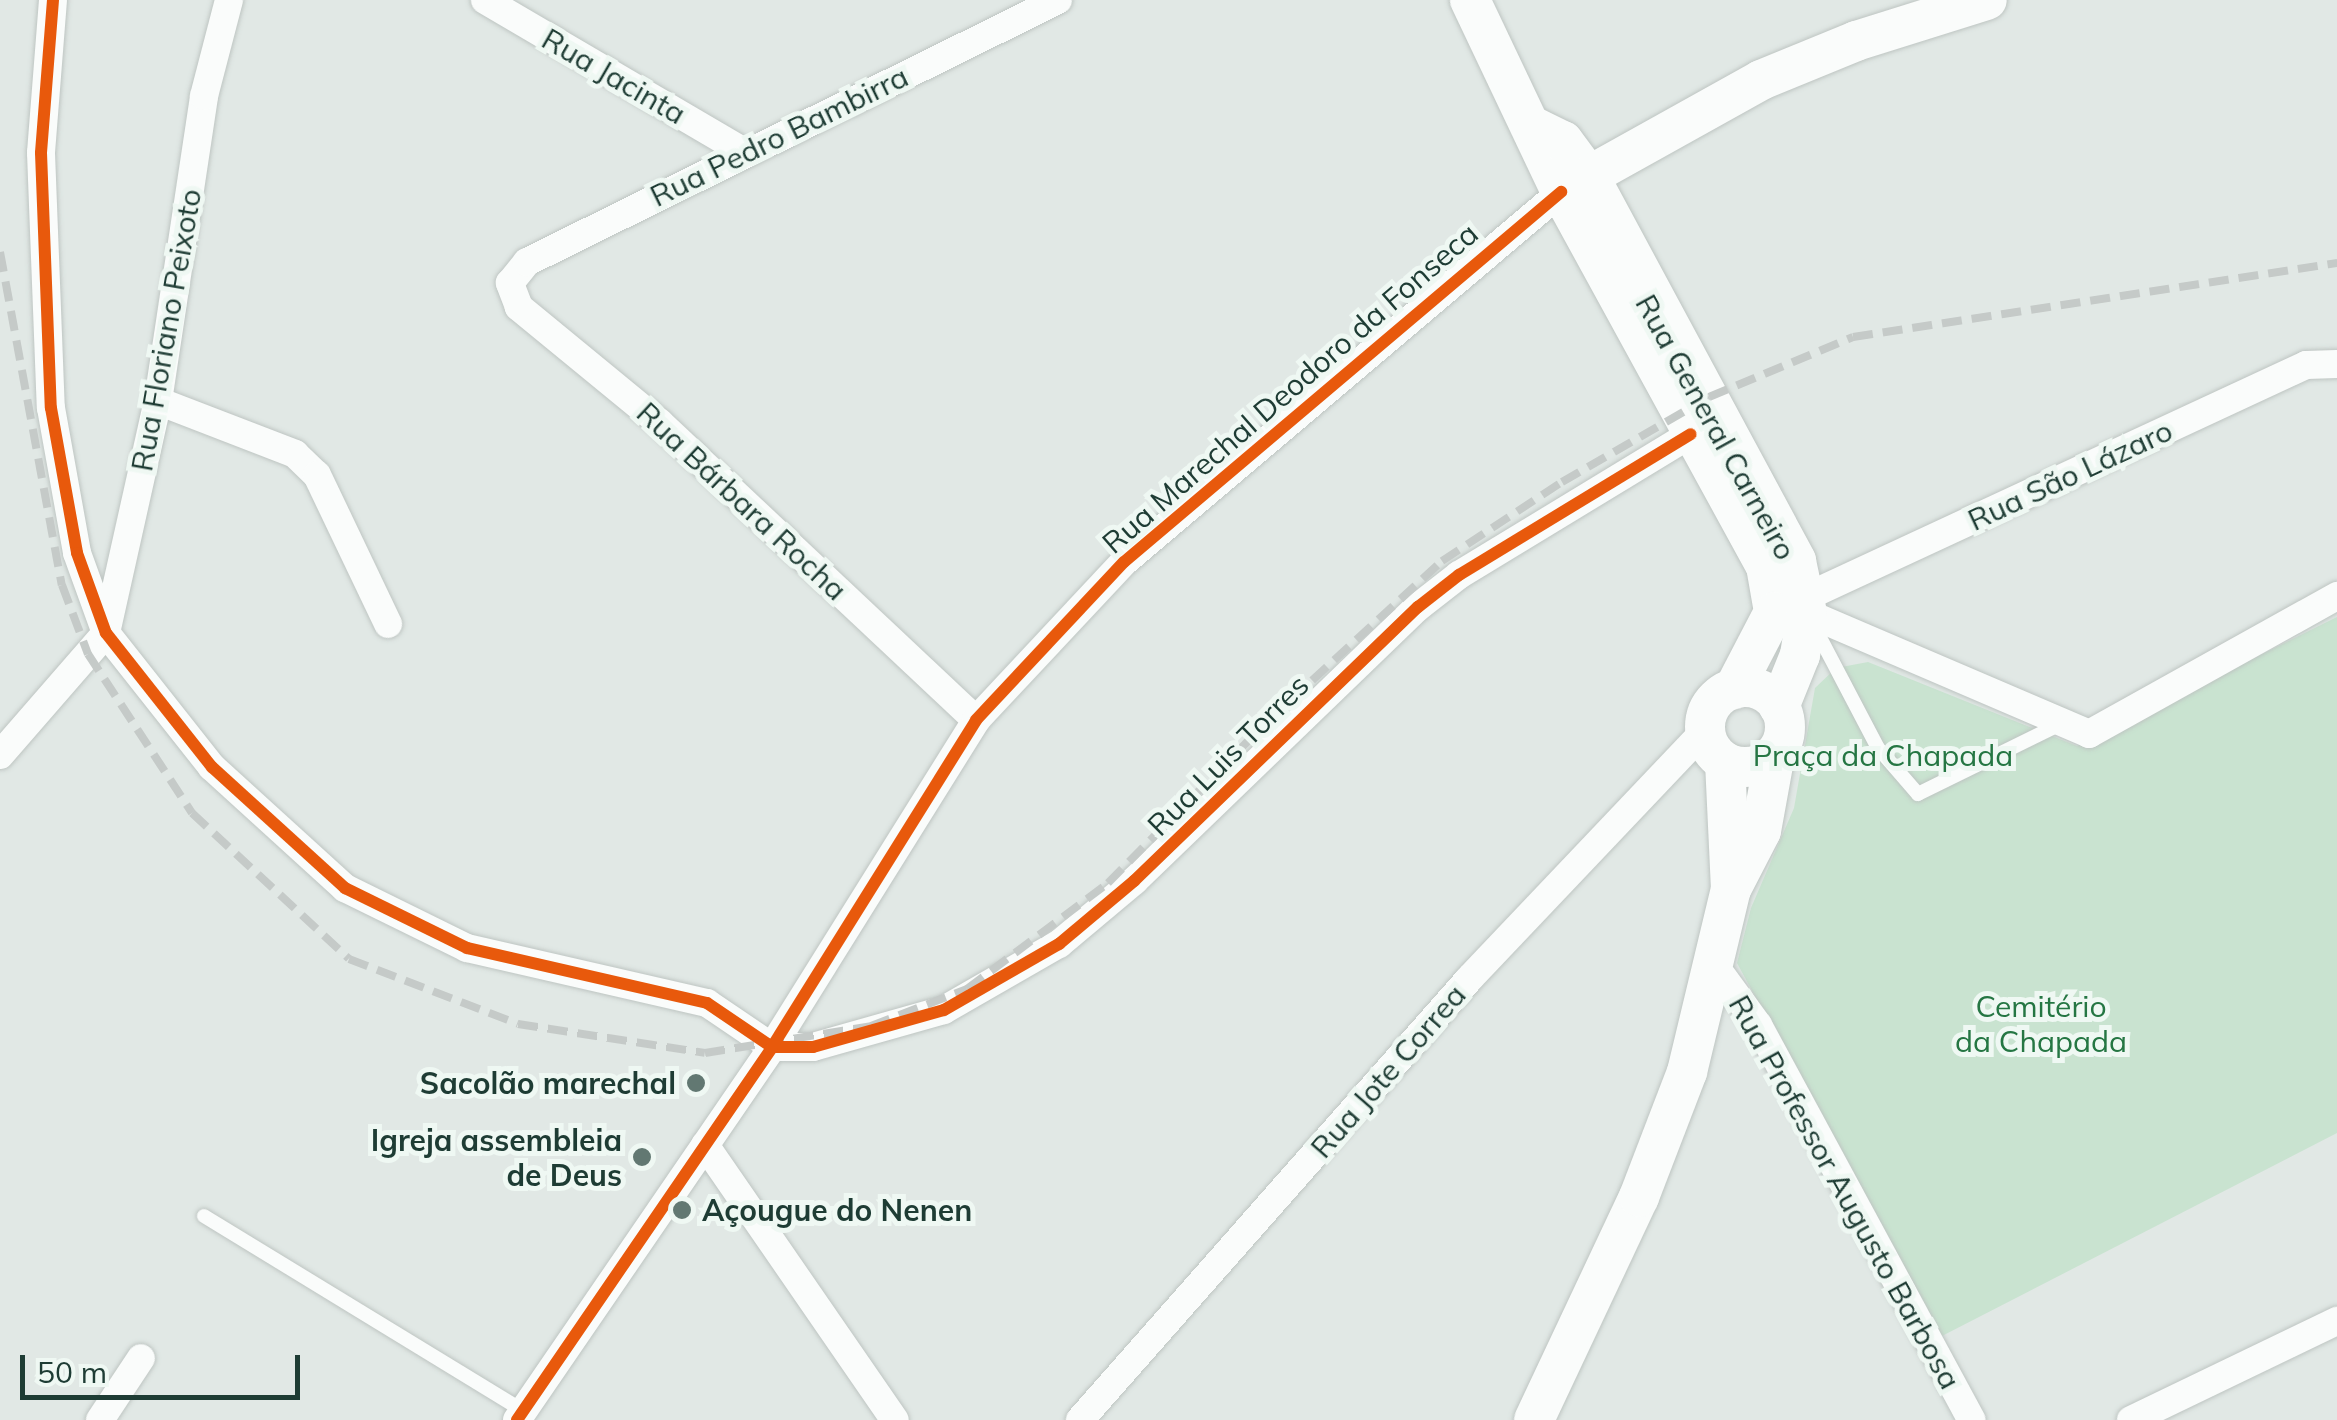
<!DOCTYPE html>
<html>
<head>
<meta charset="utf-8">
<style>
  body { margin:0 }
  #map { position:relative; width:2337px; height:1420px; overflow:hidden; background:#e1e8e5; font-family:Mulish,sans-serif }
  div>[style] { position:absolute }
  .green>* { inset:0; background:#c9e3d0 }
  .roads { filter:drop-shadow(0 0 2px #bec5c2) drop-shadow(0 0 2px #bec5c2) }
  .lane>* { height:14px; margin:-7px; padding:0 7px; transform-origin:7px; border-radius:7px; background:#fafcfb }
  .street>* { height:28px; margin:-14px; padding:0 14px; transform-origin:14px; border-radius:14px; background:#fafcfb }
  .secondary>* { height:40px; margin:-20px; padding:0 20px; transform-origin:20px; border-radius:20px; background:#fafcfb }
  .secondary>.ring { margin:-20px; padding:0; box-sizing:content-box; background:none; border:40px solid #fafcfb; border-radius:50% }
  .rail>* { height:8px; margin-top:-4px; transform-origin:0; background:repeating-linear-gradient(90deg,#c5cac8 0 20px,transparent 0 30px) }
  .cycleway>* { height:12px; margin:-6px; padding:0 6px; transform-origin:6px; border-radius:6px; background:#e8590c }
  .dots>* { width:28px; height:28px; translate:-50% -50%; box-sizing:border-box; border:5px solid #eff8f3; border-radius:50% }
  span { translate:-50% -50%; white-space:nowrap; text-align:center; line-height:1.15; -webkit-text-stroke:10px #eff8f3; paint-order:stroke }
  .street-label { font-size:30px; color:#1e3c34 }
  .park-label { font-size:30px; color:#257643 }
  .poi-label { font-size:30px; color:#1e3c34; font-weight:700 }
  .right { translate:-100% -50%; text-align:right }
  .left { translate:0 -50%; text-align:left }
  .scale { position:absolute; left:20px; top:1355px; width:280px; height:45px; box-sizing:border-box; border:5px solid #1e3c34; border-top:0; padding-left:12px; font-size:30px; line-height:35px; white-space:nowrap; color:#1e3c34; -webkit-text-stroke:8px #eff8f3; paint-order:stroke }
</style>
</head>
<body>
<div id="map">
  <div class="green">
    <i style="clip-path:polygon(2337px 617px,2337px 1133px,1940px 1337px,1737px 963px,1751px 908px,1794px 808px,1815px 688px,1836px 668px,1868px 662px,2077px 746px)"></i>
  </div>
  <div class="roads">
    <div class="lane">
      <i style="left:1815px;top:628px;width:136px;rotate:62.3deg"></i>
      <i style="left:1878px;top:748px;width:61px;rotate:49deg"></i>
      <i style="left:1918px;top:794px;width:158px;rotate:-26.2deg"></i>
      <i style="left:204px;top:1216px;width:374px;rotate:31.4deg"></i>
    </div>
    <div class="street">
      <i style="left:53px;top:0;width:153px;rotate:94.5deg"></i>
      <i style="left:41px;top:153px;width:255px;rotate:87.8deg"></i>
      <i style="left:51px;top:408px;width:147px;rotate:79.8deg"></i>
      <i style="left:77px;top:553px;width:85px;rotate:70.1deg"></i>
      <i style="left:106px;top:633px;width:171px;rotate:51.7deg"></i>
      <i style="left:212px;top:767px;width:180px;rotate:42.3deg"></i>
      <i style="left:345px;top:888px;width:136px;rotate:26.2deg"></i>
      <i style="left:467px;top:948px;width:246px;rotate:12.9deg"></i>
      <i style="left:707px;top:1003px;width:78px;rotate:34.1deg"></i>
      <i style="left:772px;top:1047px;width:41px"></i>
      <i style="left:813px;top:1047px;width:136px;rotate:-15.8deg"></i>
      <i style="left:944px;top:1010px;width:133px;rotate:-29.9deg"></i>
      <i style="left:1059px;top:944px;width:98px;rotate:-40deg"></i>
      <i style="left:1134px;top:881px;width:395px;rotate:-44deg"></i>
      <i style="left:1418px;top:607px;width:52px;rotate:-38deg"></i>
      <i style="left:1459px;top:575px;width:271px;rotate:-31.3deg"></i>
      <i style="left:485px;top:0;width:300px;rotate:30.4deg"></i>
      <i style="left:158px;top:401px;width:147px;rotate:21.1deg"></i>
      <i style="left:295px;top:454px;width:30px;rotate:44deg"></i>
      <i style="left:317px;top:475px;width:165px;rotate:64.5deg"></i>
      <i style="left:1806px;top:597px;width:551px;rotate:-24.89deg"></i>
      <i style="left:2306px;top:365px;width:31px;rotate:-2deg"></i>
      <i style="left:1807px;top:613px;width:307px;rotate:23.2deg"></i>
      <i style="left:2089px;top:734px;width:284px;rotate:-29.1deg"></i>
      <i style="left:976px;top:720px;width:434px;rotate:-136.8deg"></i>
      <i style="left:660px;top:423px;width:183px;rotate:-140.6deg"></i>
      <i style="left:519px;top:307px;width:26px;rotate:-111deg"></i>
      <i style="left:510px;top:283px;width:27px;rotate:-51deg"></i>
      <i style="left:527px;top:262px;width:592px;rotate:-26.26deg"></i>
      <i style="left:0;top:755px;width:162px;rotate:-49deg"></i>
      <i style="left:106px;top:633px;width:238px;rotate:-77.4deg"></i>
      <i style="left:158px;top:401px;width:308px;rotate:-81.4deg"></i>
      <i style="left:204px;top:96px;width:99px;rotate:-75.4deg"></i>
      <i style="left:1715px;top:966px;width:73px;rotate:53.9deg"></i>
      <i style="left:1758px;top:1025px;width:449px;rotate:61.6deg"></i>
      <i style="left:705px;top:1145px;width:334px;rotate:55.4deg"></i>
      <i style="left:100px;top:1420px;width:74px;rotate:-56.5deg"></i>
      <i style="left:517px;top:1420px;width:452px;rotate:-55.6deg"></i>
      <i style="left:772px;top:1047px;width:385px;rotate:-58deg"></i>
      <i style="left:976px;top:720px;width:216px;rotate:-46.9deg"></i>
      <i style="left:1124px;top:562px;width:573px;rotate:-40.25deg"></i>
      <i style="left:1080px;top:1420px;width:588px;rotate:-48.58deg"></i>
      <i style="left:1469px;top:979px;width:343px;rotate:-46.5deg"></i>
      <i style="left:2131px;top:1420px;width:229px;rotate:-25.7deg"></i>
    </div>
    <div class="secondary">
      <i style="left:1470px;top:0;width:212px;rotate:64.6deg"></i>
      <i style="left:1561px;top:192px;width:426px;rotate:61.3deg"></i>
      <i style="left:1766px;top:566px;width:47px;rotate:80.1deg"></i>
      <i style="left:1774px;top:612px;width:87px;rotate:117.5deg"></i>
      <i style="left:1536px;top:128px;width:30px;rotate:26deg"></i>
      <i style="left:1563px;top:141px;width:44px;rotate:53.4deg"></i>
      <i style="left:1589px;top:176px;width:437px;rotate:61.7deg"></i>
      <i style="left:1796px;top:561px;width:53px;rotate:78.1deg"></i>
      <i style="left:1807px;top:613px;width:43px;rotate:99.5deg"></i>
      <i style="left:1800px;top:655px;width:56px;rotate:112deg"></i>
      <i style="left:1569px;top:187px;width:220px;rotate:-29.1deg"></i>
      <i style="left:1761px;top:80px;width:103px;rotate:-22.3deg"></i>
      <i style="left:1856px;top:41px;width:137px;rotate:-17.4deg"></i>
      <i class="ring" style="left:1705px;top:687px;width:40px;height:40px"></i>
      <i style="left:1731px;top:889px;width:65px;rotate:-62.7deg"></i>
      <i style="left:1761px;top:831px;width:78px;rotate:-79.7deg"></i>
      <i style="left:1534px;top:1420px;width:246px;rotate:-64.8deg"></i>
      <i style="left:1639px;top:1197px;width:134px;rotate:-69deg"></i>
      <i style="left:1687px;top:1072px;width:188px;rotate:-76.5deg"></i>
      <i style="left:1731px;top:889px;width:127px;rotate:-92.7deg"></i>
    </div>
  </div>
  <div class="rail">
    <i style="left:0;top:252px;width:339px;rotate:79.5deg"></i>
    <i style="left:62px;top:585px;width:74px;rotate:69.4deg"></i>
    <i style="left:88px;top:654px;width:190px;rotate:56.8deg"></i>
    <i style="left:192px;top:813px;width:214px;rotate:42.9deg"></i>
    <i style="left:349px;top:959px;width:181px;rotate:21deg"></i>
    <i style="left:518px;top:1024px;width:189px;rotate:8.8deg"></i>
    <i style="left:705px;top:1053px;width:168px;rotate:-9.2deg"></i>
    <i style="left:871px;top:1026px;width:103px;rotate:-21.1deg"></i>
    <i style="left:967px;top:989px;width:176px;rotate:-36.9deg"></i>
    <i style="left:1108px;top:883px;width:228px;rotate:-45.4deg"></i>
    <i style="left:1268px;top:721px;width:236px;rotate:-42.6deg"></i>
    <i style="left:1442px;top:561px;width:144px;rotate:-33.4deg"></i>
    <i style="left:1562px;top:482px;width:170px;rotate:-30deg"></i>
    <i style="left:1709px;top:397px;width:156px;rotate:-22.6deg"></i>
    <i style="left:1853px;top:337px;width:490px;rotate:-8.7deg"></i>
  </div>
  <div class="cycleway">
    <i style="left:53px;top:0;width:153px;rotate:94.5deg"></i>
    <i style="left:41px;top:153px;width:255px;rotate:87.8deg"></i>
    <i style="left:51px;top:408px;width:147px;rotate:79.8deg"></i>
    <i style="left:77px;top:553px;width:85px;rotate:70.1deg"></i>
    <i style="left:106px;top:633px;width:171px;rotate:51.7deg"></i>
    <i style="left:212px;top:767px;width:180px;rotate:42.3deg"></i>
    <i style="left:345px;top:888px;width:136px;rotate:26.2deg"></i>
    <i style="left:467px;top:948px;width:246px;rotate:12.9deg"></i>
    <i style="left:707px;top:1003px;width:78px;rotate:34.1deg"></i>
    <i style="left:772px;top:1047px;width:41px"></i>
    <i style="left:813px;top:1047px;width:136px;rotate:-15.8deg"></i>
    <i style="left:944px;top:1010px;width:133px;rotate:-29.9deg"></i>
    <i style="left:1059px;top:944px;width:98px;rotate:-40deg"></i>
    <i style="left:1134px;top:881px;width:395px;rotate:-44deg"></i>
    <i style="left:1418px;top:607px;width:52px;rotate:-38deg"></i>
    <i style="left:1459px;top:575px;width:271px;rotate:-31.3deg"></i>
    <i style="left:517px;top:1420px;width:452px;rotate:-55.6deg"></i>
    <i style="left:772px;top:1047px;width:385px;rotate:-58deg"></i>
    <i style="left:976px;top:720px;width:216px;rotate:-46.9deg"></i>
    <i style="left:1124px;top:562px;width:573px;rotate:-40.25deg"></i>
  </div>
  <div class="dots">
    <i style="left:696px;top:1083px;background:#627872"></i>
    <i style="left:642px;top:1157px;background:#627872"></i>
    <i style="left:682px;top:1210px;background:#627872"></i>
  </div>
  <div class="street-label">
    <span style="left:614px;top:76px;rotate:30deg">Rua Jacinta</span>
    <span style="left:779px;top:136px;rotate:-26deg">Rua Pedro Bambirra</span>
    <span style="left:166px;top:330px;rotate:-80deg">Rua Floriano Peixoto</span>
    <span style="left:1290px;top:388px;rotate:-41deg">Rua Marechal Deodoro da Fonseca</span>
    <span style="left:1716px;top:427px;rotate:61deg">Rua General Carneiro</span>
    <span style="left:2070px;top:475px;rotate:-25deg">Rua São Lázaro</span>
    <span style="left:742px;top:501px;rotate:43deg">Rua Bárbara Rocha</span>
    <span style="left:1228px;top:755px;rotate:-45deg">Rua Luis Torres</span>
    <span style="left:1388px;top:1071px;rotate:-49deg">Rua Jote Correa</span>
    <span style="left:1845px;top:1192px;rotate:61deg">Rua Professor Augusto Barbosa</span>
  </div>
  <div class="park-label">
    <span style="left:1883px;top:755px">Praça da Chapada</span>
    <span style="left:2041px;top:1023px">Cemitério<br>da Chapada</span>
  </div>
  <div class="poi-label">
    <span class="right" style="left:676px;top:1083px">Sacolão marechal</span>
    <span class="right" style="left:622px;top:1157px">Igreja assembleia<br>de Deus</span>
    <span class="left" style="left:702px;top:1210px">Açougue do Nenen</span>
  </div>
  <div class="scale">50 m</div>
</div>
</body>
</html>
